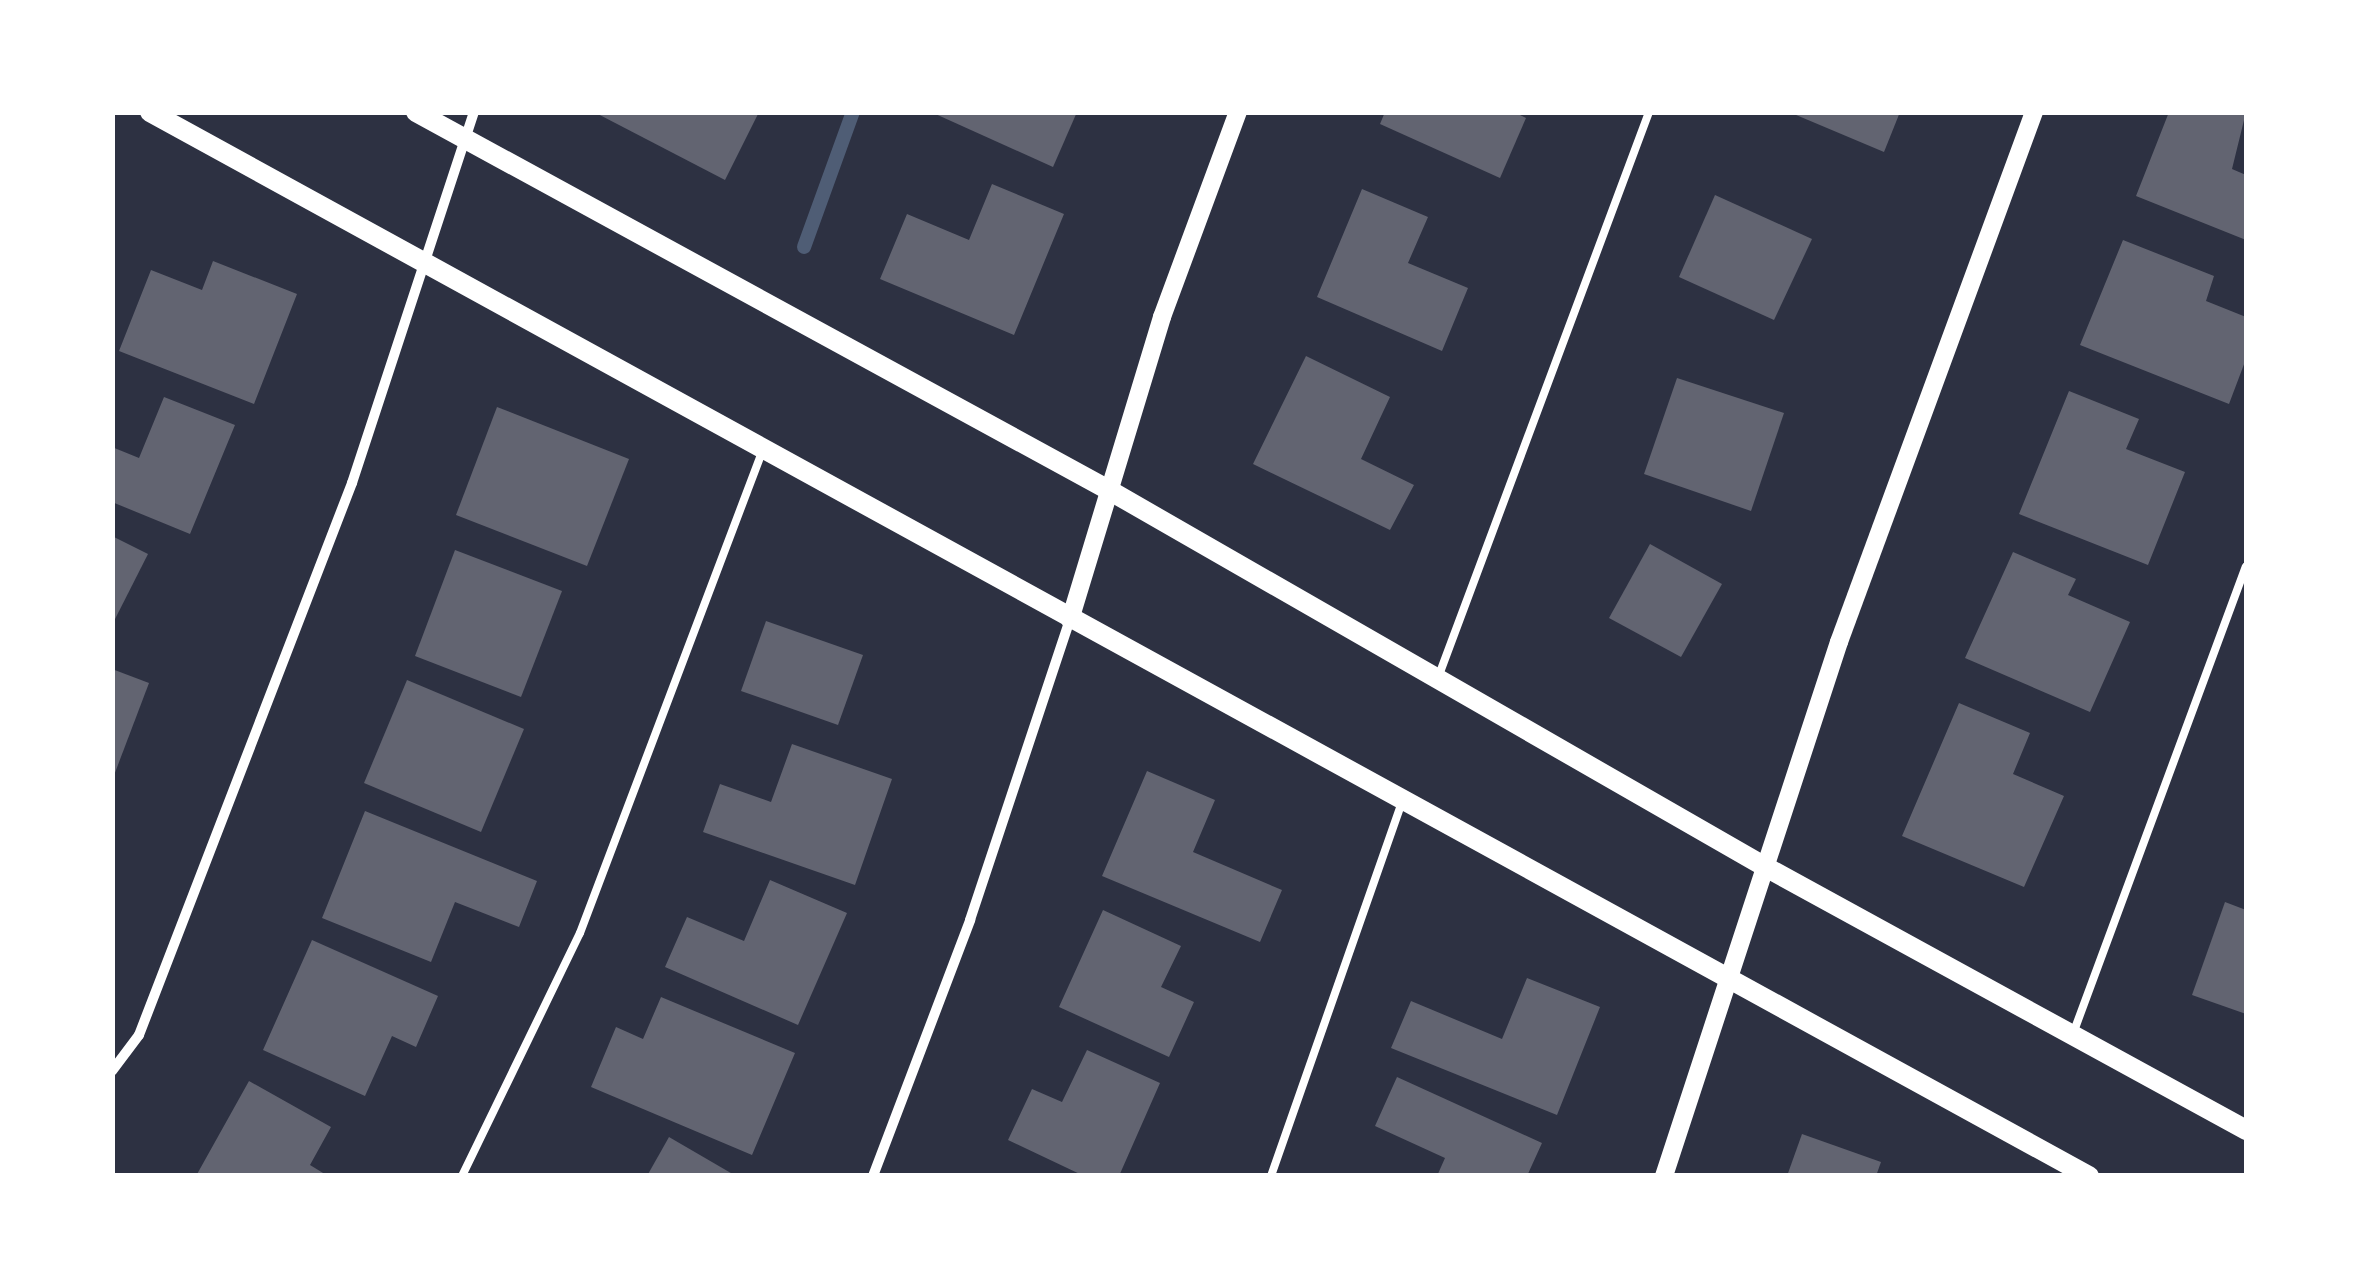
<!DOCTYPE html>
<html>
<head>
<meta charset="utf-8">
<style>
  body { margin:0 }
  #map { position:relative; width:2359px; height:1288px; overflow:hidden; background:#2d3142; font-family:"Times New Roman",serif }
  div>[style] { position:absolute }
  .stream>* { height:14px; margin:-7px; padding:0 7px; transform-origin:7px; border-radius:7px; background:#4f5d75 }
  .building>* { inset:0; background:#626471 }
  .service>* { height:8px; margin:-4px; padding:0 4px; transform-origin:4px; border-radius:4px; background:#fff }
  .minor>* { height:10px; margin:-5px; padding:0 5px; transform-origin:5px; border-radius:5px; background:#fff }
  .tertiary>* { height:18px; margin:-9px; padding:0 9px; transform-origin:9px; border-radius:9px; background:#fff }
  .secondary>* { height:20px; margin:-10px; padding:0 10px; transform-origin:10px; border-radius:10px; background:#fff }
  span { translate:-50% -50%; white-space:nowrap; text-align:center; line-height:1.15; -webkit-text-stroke:10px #fff; paint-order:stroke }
  .frame { position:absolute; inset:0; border:115px solid #fff; pointer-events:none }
</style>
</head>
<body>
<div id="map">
  <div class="stream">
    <i style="left:804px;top:247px;width:144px;rotate:-70.1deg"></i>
  </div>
  <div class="building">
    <i style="clip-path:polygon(594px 112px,756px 112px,758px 114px,725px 180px)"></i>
    <i style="clip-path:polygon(931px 112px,1077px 112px,1053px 167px)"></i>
    <i style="clip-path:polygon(1385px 112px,1514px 112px,1526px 118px,1500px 178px,1380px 124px)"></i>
    <i style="clip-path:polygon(1789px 112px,1900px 112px,1884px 152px)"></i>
    <i style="clip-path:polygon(2169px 112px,2246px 112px,2232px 169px,2246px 175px,2246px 240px,2136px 196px)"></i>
    <i style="clip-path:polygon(992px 184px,1064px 214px,1014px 335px,880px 279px,907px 214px,969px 240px)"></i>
    <i style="clip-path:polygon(1362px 189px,1428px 217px,1408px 263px,1468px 288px,1442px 351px,1317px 297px)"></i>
    <i style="clip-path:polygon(1715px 195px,1812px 239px,1774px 320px,1679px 277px)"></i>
    <i style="clip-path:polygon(2123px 240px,2214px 276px,2206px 301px,2246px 317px,2246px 359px,2229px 404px,2080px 345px)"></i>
    <i style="clip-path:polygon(213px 261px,297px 294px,254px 404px,119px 351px,151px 270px,202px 290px)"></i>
    <i style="clip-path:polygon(1306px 356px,1390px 397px,1361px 459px,1414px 485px,1390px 530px,1253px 464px)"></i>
    <i style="clip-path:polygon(1677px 378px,1784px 413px,1751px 511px,1644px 474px)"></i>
    <i style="clip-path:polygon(2069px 391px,2139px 419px,2126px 449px,2185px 472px,2148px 565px,2019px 514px)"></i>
    <i style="clip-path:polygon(164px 397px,235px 425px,190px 534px,112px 502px,112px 447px,139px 458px)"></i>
    <i style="clip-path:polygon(497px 407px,629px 459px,587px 566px,456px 515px)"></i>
    <i style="clip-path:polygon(112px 536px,148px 554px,112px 625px)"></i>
    <i style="clip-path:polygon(1650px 544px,1722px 584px,1681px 657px,1609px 618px)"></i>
    <i style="clip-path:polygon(455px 550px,562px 591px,521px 697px,415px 656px)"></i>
    <i style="clip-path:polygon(2013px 552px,2076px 579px,2068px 595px,2130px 622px,2090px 712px,1965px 658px)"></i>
    <i style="clip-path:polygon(766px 621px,863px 655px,838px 725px,741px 691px)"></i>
    <i style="clip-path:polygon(112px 669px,149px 683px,113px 778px,112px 778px)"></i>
    <i style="clip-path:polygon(407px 680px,524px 729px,481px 832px,364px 783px)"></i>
    <i style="clip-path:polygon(1959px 703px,2030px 733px,2013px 774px,2064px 796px,2024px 887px,1902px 836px)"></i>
    <i style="clip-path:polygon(792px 744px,892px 779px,855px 885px,703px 832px,720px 784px,771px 802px)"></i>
    <i style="clip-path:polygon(1147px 771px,1215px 800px,1193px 852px,1282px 890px,1260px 942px,1102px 876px)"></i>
    <i style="clip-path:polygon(365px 811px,537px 881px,519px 927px,455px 902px,431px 962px,322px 918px)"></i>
    <i style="clip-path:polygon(770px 880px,847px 913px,798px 1025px,665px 967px,687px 917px,744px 941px)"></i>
    <i style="clip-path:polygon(2225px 902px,2246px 910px,2246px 1014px,2192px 995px)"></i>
    <i style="clip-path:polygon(1103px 910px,1181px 946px,1161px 987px,1194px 1002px,1169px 1057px,1059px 1007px)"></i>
    <i style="clip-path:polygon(312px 940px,438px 996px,416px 1047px,392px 1036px,365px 1096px,263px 1050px)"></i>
    <i style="clip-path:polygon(1527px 978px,1600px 1007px,1557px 1115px,1391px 1048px,1411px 1001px,1502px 1039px)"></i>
    <i style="clip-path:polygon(661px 997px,795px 1053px,752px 1155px,591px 1087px,616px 1027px,643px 1039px)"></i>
    <i style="clip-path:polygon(1087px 1050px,1160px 1083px,1119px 1176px,1084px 1176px,1008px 1140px,1032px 1089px,1062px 1102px)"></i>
    <i style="clip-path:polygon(1397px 1077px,1542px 1143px,1527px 1176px,1437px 1176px,1445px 1158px,1375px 1126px)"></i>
    <i style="clip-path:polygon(249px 1081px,331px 1127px,310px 1165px,328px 1176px,196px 1176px)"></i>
    <i style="clip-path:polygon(1802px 1134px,1881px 1162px,1876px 1176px,1787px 1176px)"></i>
    <i style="clip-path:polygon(669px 1137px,736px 1176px,647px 1176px)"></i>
  </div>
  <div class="service">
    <i style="left:1439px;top:675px;width:601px;rotate:-69.54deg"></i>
    <i style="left:2074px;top:1031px;width:495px;rotate:-69.7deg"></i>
    <i style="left:462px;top:1176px;width:270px;rotate:-64.1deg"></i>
    <i style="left:580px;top:933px;width:514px;rotate:-69.27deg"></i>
    <i style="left:1271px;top:1176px;width:397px;rotate:-70.7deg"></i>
  </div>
  <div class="minor">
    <i style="left:112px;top:1071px;width:45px;rotate:-53.1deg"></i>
    <i style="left:139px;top:1035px;width:592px;rotate:-68.9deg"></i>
    <i style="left:352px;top:483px;width:391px;rotate:-71.8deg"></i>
    <i style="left:873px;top:1176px;width:274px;rotate:-69.2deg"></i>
    <i style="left:970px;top:920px;width:316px;rotate:-71.6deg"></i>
  </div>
  <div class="tertiary">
    <i style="left:1070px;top:620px;width:317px;rotate:-73.1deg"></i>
    <i style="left:1162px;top:317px;width:219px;rotate:-69.7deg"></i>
    <i style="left:1664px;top:1176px;width:562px;rotate:-71.86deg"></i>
    <i style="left:1839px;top:642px;width:565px;rotate:-69.8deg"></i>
  </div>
  <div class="secondary">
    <i style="left:150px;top:112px;width:2212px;rotate:28.76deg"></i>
    <i style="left:416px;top:112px;width:787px;rotate:28.62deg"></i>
    <i style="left:1107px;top:489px;width:755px;rotate:29.86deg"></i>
    <i style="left:1762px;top:865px;width:552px;rotate:28.7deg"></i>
  </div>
  <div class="frame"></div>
</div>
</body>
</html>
